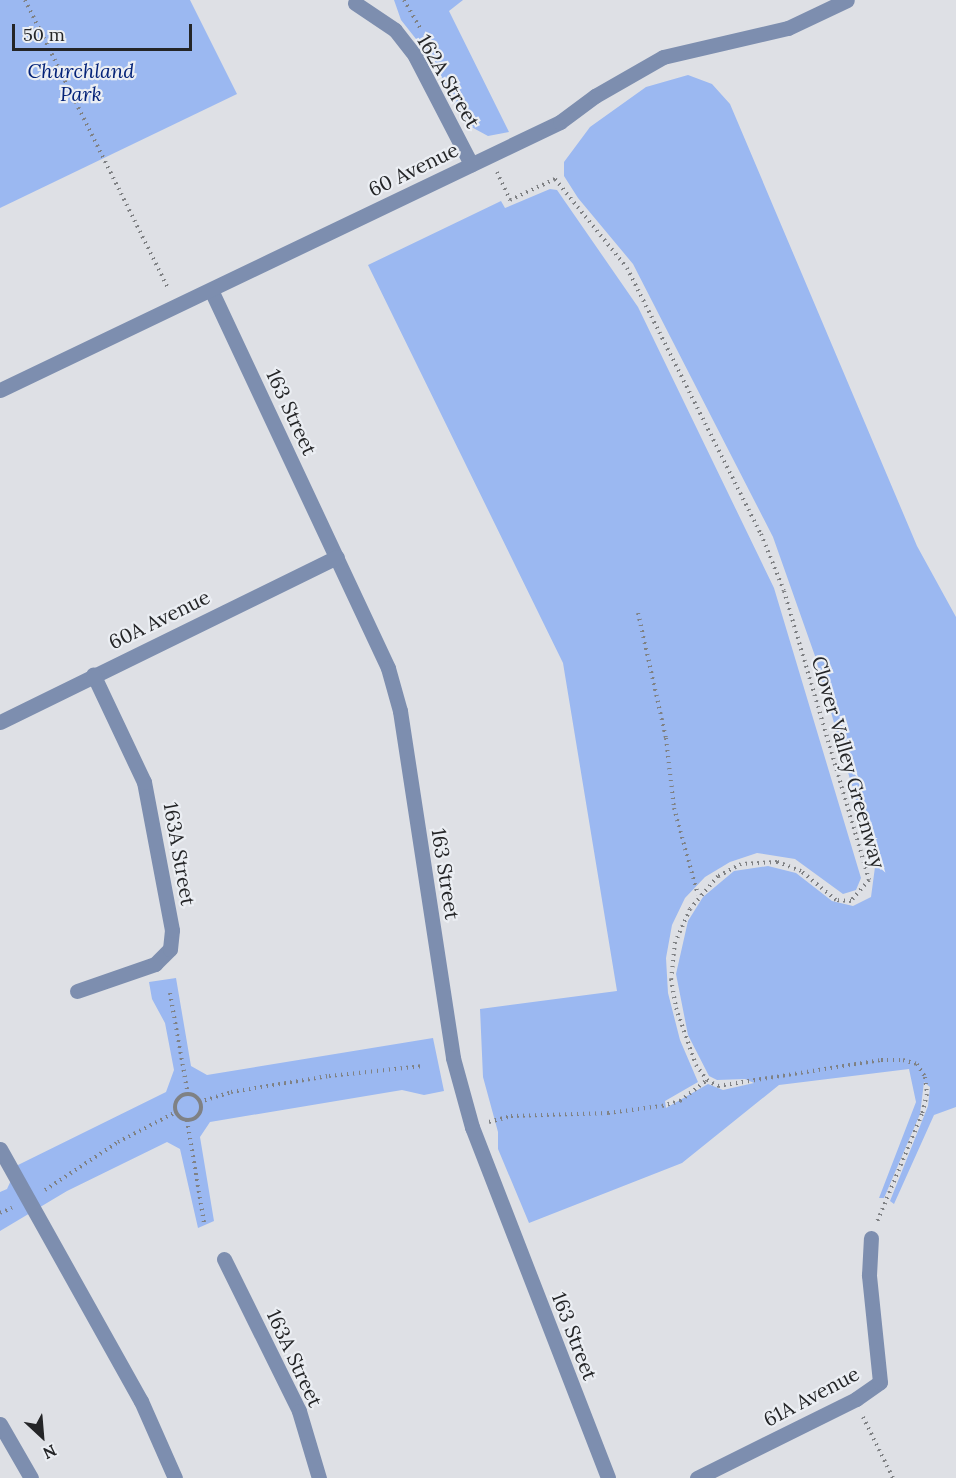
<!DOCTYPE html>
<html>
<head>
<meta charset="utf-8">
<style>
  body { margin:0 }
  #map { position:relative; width:956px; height:1478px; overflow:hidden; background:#dee0e5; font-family:Lora,serif }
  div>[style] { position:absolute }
  .green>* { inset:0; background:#9bb8f1 }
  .path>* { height:4px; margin-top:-2px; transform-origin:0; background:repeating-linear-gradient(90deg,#7f8184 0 1.5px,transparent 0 6px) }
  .path>.ring { margin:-2px; padding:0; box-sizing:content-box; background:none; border:4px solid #7f8184; border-radius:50% }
  .minor>* { height:15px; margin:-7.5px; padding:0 7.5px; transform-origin:7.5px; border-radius:7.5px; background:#7d8eaf }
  span { translate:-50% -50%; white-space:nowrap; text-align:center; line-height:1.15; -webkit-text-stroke:4.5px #ebeef3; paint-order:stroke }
  .park-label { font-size:20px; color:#032278; font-style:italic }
  .street-label { font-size:20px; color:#242527 }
  .north { position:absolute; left:12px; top:1406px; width:60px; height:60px; -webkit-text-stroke:4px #ebeef3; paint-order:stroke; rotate:154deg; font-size:16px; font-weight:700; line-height:24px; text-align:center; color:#242527 }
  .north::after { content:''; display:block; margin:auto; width:21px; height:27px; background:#242527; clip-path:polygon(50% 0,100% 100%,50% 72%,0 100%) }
  .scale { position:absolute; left:12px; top:24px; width:180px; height:27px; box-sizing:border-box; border:3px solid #242527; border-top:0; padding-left:8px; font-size:18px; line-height:21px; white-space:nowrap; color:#242527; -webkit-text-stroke:4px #ebeef3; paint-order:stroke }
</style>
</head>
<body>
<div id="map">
  <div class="green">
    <i style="clip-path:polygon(0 0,190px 0,237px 94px,0 208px)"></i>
    <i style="clip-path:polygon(394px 0,463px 0,449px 11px,509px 132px,488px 136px,464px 123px,435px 63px,401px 20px)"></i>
    <i style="clip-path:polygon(688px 75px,712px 84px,730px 104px,917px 546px,956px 617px,956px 1107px,934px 1115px,894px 1204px,890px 1201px,928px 1106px,930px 1087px,924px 1082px,920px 1114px,884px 1198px,879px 1198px,916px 1102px,909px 1069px,779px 1085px,682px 1163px,529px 1223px,498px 1149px,498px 1132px,483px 1077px,480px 1009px,617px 991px,563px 663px,368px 265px,501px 201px,505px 208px,550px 189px,557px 190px,638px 307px,774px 588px,861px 878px,856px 890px,843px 894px,795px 859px,757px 853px,730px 862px,705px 877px,685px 898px,672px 925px,666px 958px,668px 993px,680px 1040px,698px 1082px,665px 1101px,666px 1108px,708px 1084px,723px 1090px,754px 1083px,745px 1079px,717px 1080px,709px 1076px,688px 1035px,676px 974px,688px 921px,703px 897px,734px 871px,768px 866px,796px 873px,832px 901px,853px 906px,871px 897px,875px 867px,815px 656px,773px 537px,633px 264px,578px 198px,564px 176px,564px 162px,590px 127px,646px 87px)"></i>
    <i style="clip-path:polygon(176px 978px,191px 1066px,207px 1075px,433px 1038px,444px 1091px,424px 1095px,402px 1090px,210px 1122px,200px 1137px,214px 1221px,198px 1228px,180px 1149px,167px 1142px,67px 1191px,0 1231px,0 1192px,7px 1189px,18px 1165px,166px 1092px,174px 1070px,165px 1023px,152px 999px,149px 982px)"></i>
  </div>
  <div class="path">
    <i style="left:25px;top:0;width:322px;rotate:63.6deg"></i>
    <i style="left:404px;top:0;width:32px;rotate:60deg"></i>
    <i style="left:497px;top:172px;width:31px;rotate:65deg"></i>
    <i style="left:510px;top:200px;width:50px;rotate:-25deg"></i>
    <i style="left:555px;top:179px;width:114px;rotate:51deg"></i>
    <i style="left:627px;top:268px;width:298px;rotate:63.3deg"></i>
    <i style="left:761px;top:534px;width:61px;rotate:68deg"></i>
    <i style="left:784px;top:591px;width:301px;rotate:73.6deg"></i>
    <i style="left:869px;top:880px;width:28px;rotate:131deg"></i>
    <i style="left:851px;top:901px;width:15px;rotate:-176deg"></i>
    <i style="left:836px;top:900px;width:45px;rotate:-140.4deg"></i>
    <i style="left:801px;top:871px;width:26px;rotate:-159deg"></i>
    <i style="left:777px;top:862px;width:36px;rotate:177deg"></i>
    <i style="left:741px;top:864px;width:26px;rotate:152deg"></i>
    <i style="left:718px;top:876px;width:43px;rotate:130.3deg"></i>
    <i style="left:690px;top:909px;width:36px;rotate:114deg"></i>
    <i style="left:675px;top:942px;width:37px;rotate:96deg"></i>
    <i style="left:671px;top:979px;width:29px;rotate:80deg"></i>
    <i style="left:676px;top:1008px;width:60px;rotate:70.7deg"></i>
    <i style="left:696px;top:1065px;width:19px;rotate:54deg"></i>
    <i style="left:707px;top:1080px;width:13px;rotate:29deg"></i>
    <i style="left:718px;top:1086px;width:165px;rotate:-9.1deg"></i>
    <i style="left:881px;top:1060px;width:22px"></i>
    <i style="left:903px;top:1060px;width:15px;rotate:16deg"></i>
    <i style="left:917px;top:1064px;width:15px;rotate:58deg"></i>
    <i style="left:925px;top:1077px;width:17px;rotate:83deg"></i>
    <i style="left:927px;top:1094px;width:21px;rotate:104deg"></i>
    <i style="left:922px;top:1114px;width:117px;rotate:112.6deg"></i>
    <i style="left:638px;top:613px;width:128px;rotate:77.4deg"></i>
    <i style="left:666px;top:738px;width:70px;rotate:83.5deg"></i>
    <i style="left:674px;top:808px;width:90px;rotate:74.6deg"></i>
    <i style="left:170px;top:993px;width:104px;rotate:80deg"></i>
    <i class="ring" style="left:175px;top:1094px;width:22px;height:22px"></i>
    <i style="left:199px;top:1102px;width:34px;rotate:-17deg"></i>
    <i style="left:231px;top:1092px;width:99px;rotate:-9.3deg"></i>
    <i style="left:329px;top:1076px;width:95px;rotate:-6.1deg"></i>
    <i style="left:187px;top:1120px;width:104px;rotate:80.6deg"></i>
    <i style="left:489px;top:1122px;width:23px;rotate:-15deg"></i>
    <i style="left:511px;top:1116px;width:97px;rotate:-1.8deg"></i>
    <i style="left:608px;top:1113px;width:54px;rotate:-7.4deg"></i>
    <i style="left:662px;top:1106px;width:19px;rotate:-16deg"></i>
    <i style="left:680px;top:1101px;width:34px;rotate:-38deg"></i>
    <i style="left:45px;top:1190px;width:87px;rotate:-33.3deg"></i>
    <i style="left:118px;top:1142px;width:65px;rotate:-27.3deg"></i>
    <i style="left:0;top:1213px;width:13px;rotate:-23deg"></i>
    <i style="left:863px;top:1417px;width:68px;rotate:63.8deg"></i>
  </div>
  <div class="minor">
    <i style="left:355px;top:3px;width:48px;rotate:34deg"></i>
    <i style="left:395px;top:30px;width:33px;rotate:52deg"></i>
    <i style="left:415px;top:56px;width:122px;rotate:62.6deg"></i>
    <i style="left:211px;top:290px;width:417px;rotate:64.9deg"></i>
    <i style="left:388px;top:668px;width:45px;rotate:74.4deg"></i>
    <i style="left:400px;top:711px;width:351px;rotate:81.3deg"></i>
    <i style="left:453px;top:1058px;width:72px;rotate:74.6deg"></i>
    <i style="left:472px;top:1127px;width:376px;rotate:68.8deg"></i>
    <i style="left:0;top:390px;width:621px;rotate:-25.57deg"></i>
    <i style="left:560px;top:122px;width:44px;rotate:-36.6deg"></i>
    <i style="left:595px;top:96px;width:78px;rotate:-29.8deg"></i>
    <i style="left:663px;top:57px;width:128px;rotate:-13.1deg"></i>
    <i style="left:788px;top:28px;width:65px;rotate:-25.4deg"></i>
    <i style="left:0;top:722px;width:375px;rotate:-26.1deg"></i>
    <i style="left:77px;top:991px;width:83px;rotate:-19.1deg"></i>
    <i style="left:155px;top:964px;width:21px;rotate:-45deg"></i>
    <i style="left:170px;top:949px;width:19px;rotate:-84deg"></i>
    <i style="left:172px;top:930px;width:151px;rotate:-100.7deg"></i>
    <i style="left:144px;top:782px;width:119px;rotate:-115.3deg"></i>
    <i style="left:0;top:1149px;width:289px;rotate:60.8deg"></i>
    <i style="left:141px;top:1401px;width:84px;rotate:66.2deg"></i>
    <i style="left:224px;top:1259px;width:169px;rotate:63.7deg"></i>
    <i style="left:299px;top:1411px;width:70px;rotate:73.4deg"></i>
    <i style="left:0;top:1424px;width:62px;rotate:60.1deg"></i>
    <i style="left:697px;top:1478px;width:178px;rotate:-26.4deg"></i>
    <i style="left:856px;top:1399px;width:29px;rotate:-35deg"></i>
    <i style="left:880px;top:1382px;width:108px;rotate:-95.9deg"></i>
    <i style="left:869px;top:1275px;width:37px;rotate:-87deg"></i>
  </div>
  <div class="park-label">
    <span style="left:81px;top:82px">Churchland<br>Park</span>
  </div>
  <div class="street-label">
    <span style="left:449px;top:81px;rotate:60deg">162A Street</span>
    <span style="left:413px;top:169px;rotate:-26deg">60 Avenue</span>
    <span style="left:292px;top:412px;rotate:65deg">163 Street</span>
    <span style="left:159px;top:619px;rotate:-26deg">60A Avenue</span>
    <span style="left:849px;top:762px;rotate:74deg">Clover Valley Greenway</span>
    <span style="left:180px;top:854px;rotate:80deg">163A Street</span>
    <span style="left:446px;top:874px;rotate:81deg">163 Street</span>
    <span style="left:575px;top:1336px;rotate:69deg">163 Street</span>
    <span style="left:295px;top:1358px;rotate:65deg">163A Street</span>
    <span style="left:811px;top:1396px;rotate:-28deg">61A Avenue</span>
  </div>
  <div class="north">N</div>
  <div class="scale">50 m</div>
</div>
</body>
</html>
